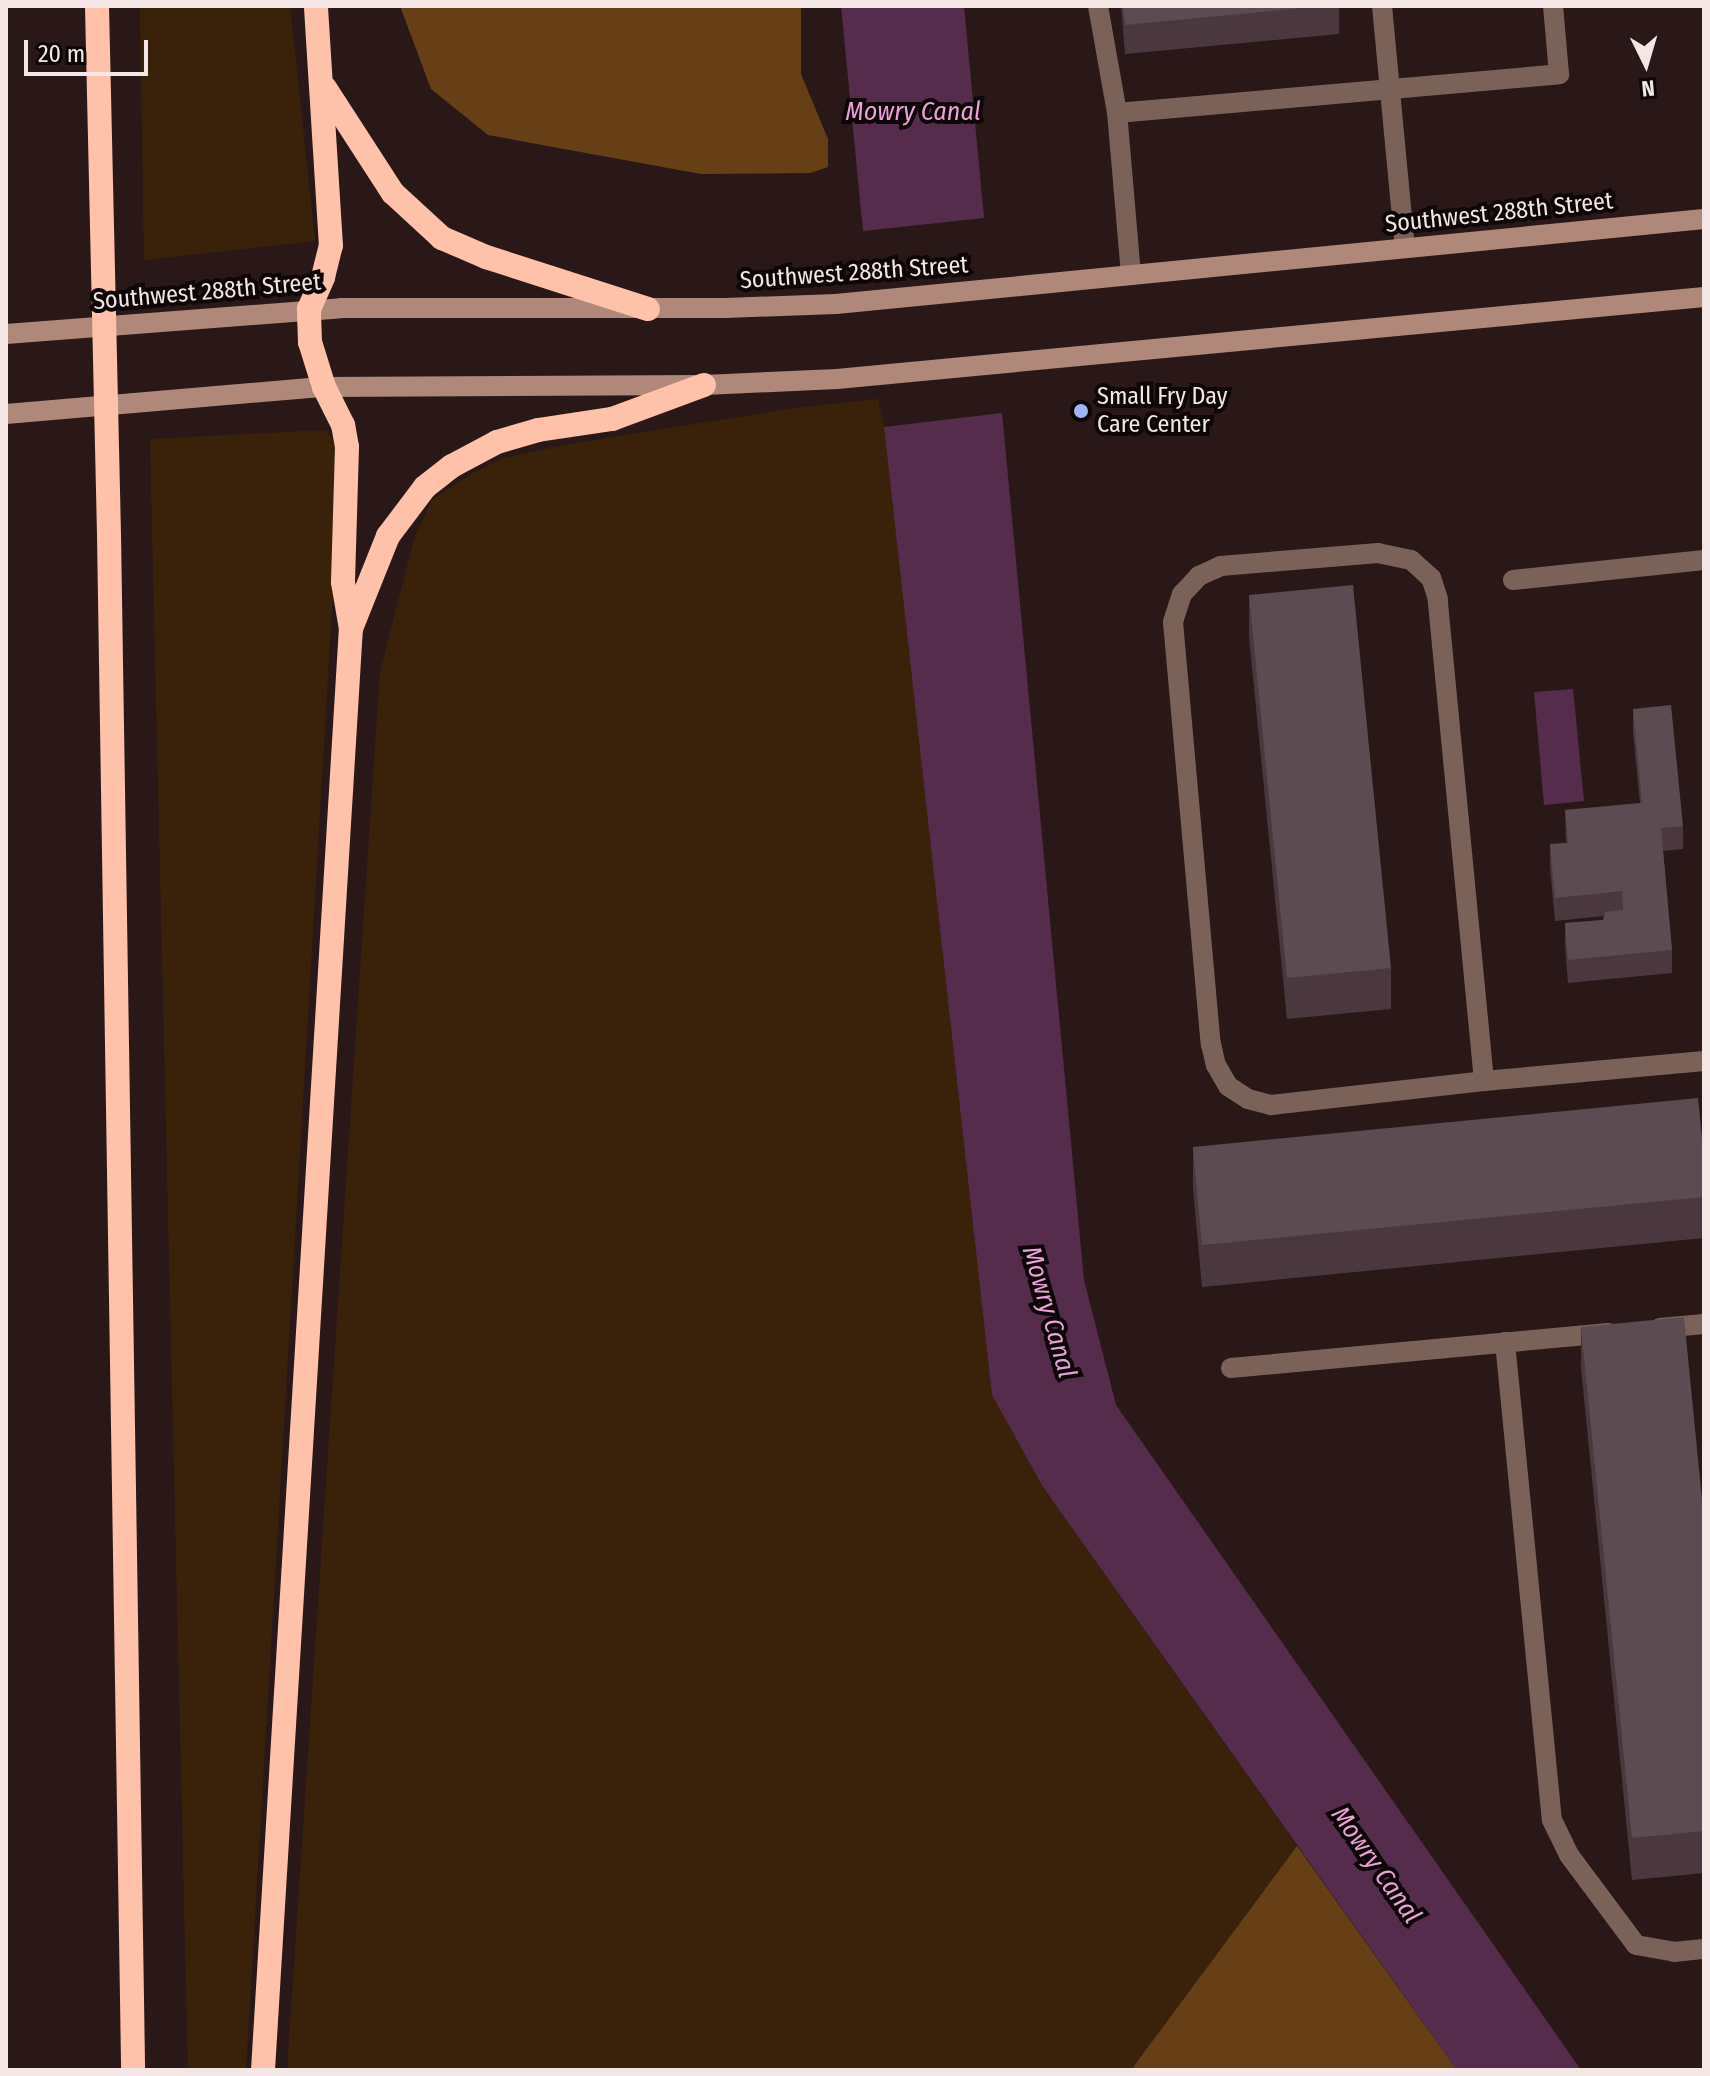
<!DOCTYPE html>
<html>
<head>
<meta charset="utf-8">
<style>
  body { margin:0 }
  #map { position:relative; width:1710px; height:2076px; overflow:hidden; background:#2a1818; font-family:"Fira Sans Condensed",sans-serif }
  div>[style] { position:absolute }
  .green>* { inset:0; background:#3a220a }
  .forest>* { inset:0; background:#663f17 }
  .water>* { inset:0; background:#562c4c }
  .lane>* { height:20px; margin:-10px; padding:0 10px; transform-origin:10px; border-radius:10px; background:#7a6258 }
  .secondary>* { height:20px; margin:-10px; padding:0 10px; transform-origin:10px; border-radius:10px; background:#af887a }
  .highway>* { height:24px; margin:-12px; padding:0 12px; transform-origin:12px; border-radius:12px; background:#fec1aa }
  .wall>* { inset:0; background:#4a383e }
  .building>* { inset:0; background:#5c4b50 }
  .dots>* { width:22px; height:22px; translate:-50% -50%; box-sizing:border-box; border:4px solid #0d0606; border-radius:50% }
  span { translate:-50% -50%; white-space:nowrap; text-align:center; line-height:1.15; -webkit-text-stroke:8px #0d0606; paint-order:stroke }
  .street-label { font-size:24px; color:#f3e6e5 }
  .poi-label { font-size:24px; color:#f3e6e5 }
  .left { translate:0 -50%; text-align:left }
  .water-label { font-size:26px; color:#eaa3d8; font-style:italic }
  .frame { position:absolute; inset:0; border:8px solid #f3e6e5; pointer-events:none }
  .north { position:absolute; left:1606px; top:24px; width:80px; height:80px; -webkit-text-stroke:6px #0d0606; paint-order:stroke; rotate:175deg; font-size:22px; font-weight:700; line-height:32px; text-align:center; color:#f3e6e5 }
  .north::after { content:''; display:block; margin:auto; width:28px; height:36px; background:#f3e6e5; clip-path:polygon(50% 0,100% 100%,50% 72%,0 100%) }
  .scale { position:absolute; left:24px; top:40px; width:124px; height:36px; box-sizing:border-box; border:4px solid #f3e6e5; border-top:0; padding-left:10px; font-size:24px; line-height:28px; white-space:nowrap; color:#f3e6e5; -webkit-text-stroke:6px #0d0606; paint-order:stroke }
</style>
</head>
<body>
<div id="map">
  <div class="green">
    <i style="clip-path:polygon(140px 6px,290px 6px,315px 241px,144px 260px)"></i>
    <i style="clip-path:polygon(878px 399px,884px 427px,992px 1395px,1043px 1487px,1297px 1846px,1131px 2070px,287px 2070px,380px 672px,414px 539px,432px 500px,471px 474px,504px 458px,569px 444px,802px 407px)"></i>
    <i style="clip-path:polygon(326px 430px,341px 454px,246px 2070px,188px 2070px,150px 439px)"></i>
  </div>
  <div class="forest">
    <i style="clip-path:polygon(400px 6px,801px 6px,801px 74px,828px 139px,828px 167px,810px 173px,701px 174px,488px 135px,431px 89px)"></i>
    <i style="clip-path:polygon(1297px 1846px,1457px 2070px,1131px 2070px)"></i>
  </div>
  <div class="water">
    <i style="clip-path:polygon(841px 6px,964px 6px,984px 218px,863px 231px)"></i>
    <i style="clip-path:polygon(1002px 413px,1084px 1280px,1116px 1405px,1581px 2070px,1457px 2070px,1043px 1487px,992px 1395px,884px 427px)"></i>
    <i style="clip-path:polygon(1573px 689px,1584px 801px,1544px 805px,1534px 692px)"></i>
  </div>
  <div class="lane">
    <i style="left:1098px;top:6px;width:109px;rotate:79.9deg"></i>
    <i style="left:1382px;top:6px;width:243px;rotate:84.6deg"></i>
    <i style="left:1131px;top:275px;width:163px;rotate:-94.9deg"></i>
    <i style="left:1117px;top:113px;width:444px;rotate:-5deg"></i>
    <i style="left:1559px;top:74px;width:68px;rotate:-95deg"></i>
    <i style="left:1513px;top:580px;width:192px;rotate:-6deg"></i>
    <i style="left:1484px;top:1081px;width:484px;rotate:-95.5deg"></i>
    <i style="left:1438px;top:599px;width:22px;rotate:-108deg"></i>
    <i style="left:1431px;top:578px;width:27px;rotate:-138deg"></i>
    <i style="left:1411px;top:560px;width:34px;rotate:-168deg"></i>
    <i style="left:1378px;top:553px;width:158px;rotate:175.3deg"></i>
    <i style="left:1221px;top:566px;width:24px;rotate:156deg"></i>
    <i style="left:1199px;top:576px;width:25px;rotate:133deg"></i>
    <i style="left:1182px;top:594px;width:29px;rotate:108deg"></i>
    <i style="left:1173px;top:622px;width:424px;rotate:84.9deg"></i>
    <i style="left:1211px;top:1044px;width:22px;rotate:77deg"></i>
    <i style="left:1216px;top:1065px;width:24px;rotate:60deg"></i>
    <i style="left:1228px;top:1086px;width:24px;rotate:33deg"></i>
    <i style="left:1248px;top:1099px;width:24px;rotate:15deg"></i>
    <i style="left:1271px;top:1105px;width:214px;rotate:-6.4deg"></i>
    <i style="left:1484px;top:1081px;width:221px;rotate:-5.2deg"></i>
    <i style="left:1660px;top:1328px;width:44px;rotate:-5.2deg"></i>
    <i style="left:1505px;top:1342px;width:480px;rotate:84.4deg"></i>
    <i style="left:1552px;top:1820px;width:39px;rotate:64deg"></i>
    <i style="left:1569px;top:1855px;width:112px;rotate:53.3deg"></i>
    <i style="left:1636px;top:1945px;width:39px;rotate:10deg"></i>
    <i style="left:1674px;top:1952px;width:30px;rotate:-6deg"></i>
    <i style="left:1231px;top:1368px;width:379px;rotate:-5.3deg"></i>
  </div>
  <div class="secondary">
    <i style="left:6px;top:334px;width:336px;rotate:-4.4deg"></i>
    <i style="left:341px;top:308px;width:385px"></i>
    <i style="left:726px;top:308px;width:110px;rotate:-2.1deg"></i>
    <i style="left:836px;top:304px;width:872px;rotate:-5.59deg"></i>
    <i style="left:6px;top:414px;width:319px;rotate:-4.9deg"></i>
    <i style="left:324px;top:387px;width:380px;rotate:-0.3deg"></i>
    <i style="left:704px;top:385px;width:133px;rotate:-2.6deg"></i>
    <i style="left:837px;top:379px;width:871px;rotate:-5.4deg"></i>
  </div>
  <div class="highway">
    <i style="left:97px;top:6px;width:529px;rotate:88.7deg"></i>
    <i style="left:109px;top:535px;width:1535px;rotate:89.1deg"></i>
    <i style="left:325px;top:88px;width:125px;rotate:57.1deg"></i>
    <i style="left:393px;top:193px;width:67px;rotate:42.6deg"></i>
    <i style="left:442px;top:238px;width:48px;rotate:23.4deg"></i>
    <i style="left:486px;top:257px;width:170px;rotate:17.8deg"></i>
    <i style="left:352px;top:626px;width:97px;rotate:-68.2deg"></i>
    <i style="left:388px;top:536px;width:61px;rotate:-52.9deg"></i>
    <i style="left:425px;top:487px;width:34px;rotate:-38deg"></i>
    <i style="left:452px;top:466px;width:51px;rotate:-28.1deg"></i>
    <i style="left:497px;top:442px;width:43px;rotate:-16.3deg"></i>
    <i style="left:538px;top:430px;width:75px;rotate:-8.5deg"></i>
    <i style="left:612px;top:419px;width:98px;rotate:-20.3deg"></i>
    <i style="left:263px;top:2070px;width:1444px;rotate:-86.51deg"></i>
    <i style="left:351px;top:629px;width:48px;rotate:-99.7deg"></i>
    <i style="left:343px;top:582px;width:135px;rotate:-88.3deg"></i>
    <i style="left:347px;top:447px;width:22px;rotate:-100deg"></i>
    <i style="left:343px;top:425px;width:42px;rotate:-116.6deg"></i>
    <i style="left:324px;top:387px;width:47px;rotate:-107.3deg"></i>
    <i style="left:310px;top:342px;width:33px;rotate:-92deg"></i>
    <i style="left:309px;top:309px;width:35px;rotate:-66deg"></i>
    <i style="left:323px;top:277px;width:32px;rotate:-76deg"></i>
    <i style="left:331px;top:246px;width:240px;rotate:-93.6deg"></i>
  </div>
  <div class="wall">
    <i style="clip-path:polygon(1121px 6px,1339px 6px,1339px 34px,1125px 54px)"></i>
    <i style="clip-path:polygon(1249px 595px,1391px 968px,1391px 1009px,1287px 1019px,1249px 637px)"></i>
    <i style="clip-path:polygon(1633px 709px,1683px 826px,1683px 849px,1663px 851px,1672px 950px,1672px 973px,1568px 983px,1565px 946px,1565px 923px,1603px 920px,1604px 916px,1555px 921px,1550px 867px,1550px 844px,1566px 843px,1565px 810px,1640px 803px,1633px 732px)"></i>
    <i style="clip-path:polygon(1193px 1147px,1704px 1159px,1704px 1238px,1202px 1287px,1193px 1188px)"></i>
    <i style="clip-path:polygon(1581px 1327px,1704px 1520px,1704px 1873px,1632px 1880px,1581px 1368px)"></i>
  </div>
  <div class="building">
    <i style="clip-path:polygon(1123px 6px,1323px 6px,1125px 25px)"></i>
    <i style="clip-path:polygon(1353px 585px,1391px 968px,1287px 978px,1249px 595px)"></i>
    <i style="clip-path:polygon(1671px 705px,1683px 826px,1661px 828px,1672px 950px,1568px 960px,1565px 923px,1603px 920px,1605px 912px,1623px 910px,1622px 891px,1555px 898px,1550px 844px,1568px 843px,1565px 810px,1642px 803px,1633px 709px)"></i>
    <i style="clip-path:polygon(1698px 1098px,1704px 1159px,1704px 1197px,1202px 1245px,1193px 1147px)"></i>
    <i style="clip-path:polygon(1684px 1317px,1704px 1520px,1704px 1831px,1632px 1838px,1581px 1327px)"></i>
  </div>
  <div class="dots">
    <i style="left:1081px;top:411px;background:#9eb4fd"></i>
  </div>
  <div class="street-label">
    <span style="left:1499px;top:213px;rotate:-6deg">Southwest 288th Street</span>
    <span style="left:854px;top:273px;rotate:-4deg">Southwest 288th Street</span>
    <span style="left:207px;top:292px;rotate:-5deg">Southwest 288th Street</span>
  </div>
  <div class="poi-label">
    <span class="left" style="left:1097px;top:411px">Small Fry Day<br>Care Center</span>
  </div>
  <div class="water-label">
    <span style="left:913px;top:112px">Mowry Canal</span>
    <span style="left:1049px;top:1312px;rotate:74deg">Mowry Canal</span>
    <span style="left:1376px;top:1865px;rotate:55deg">Mowry Canal</span>
  </div>
  <div class="frame"></div>
  <div class="north">N</div>
  <div class="scale">20 m</div>
</div>
</body>
</html>
